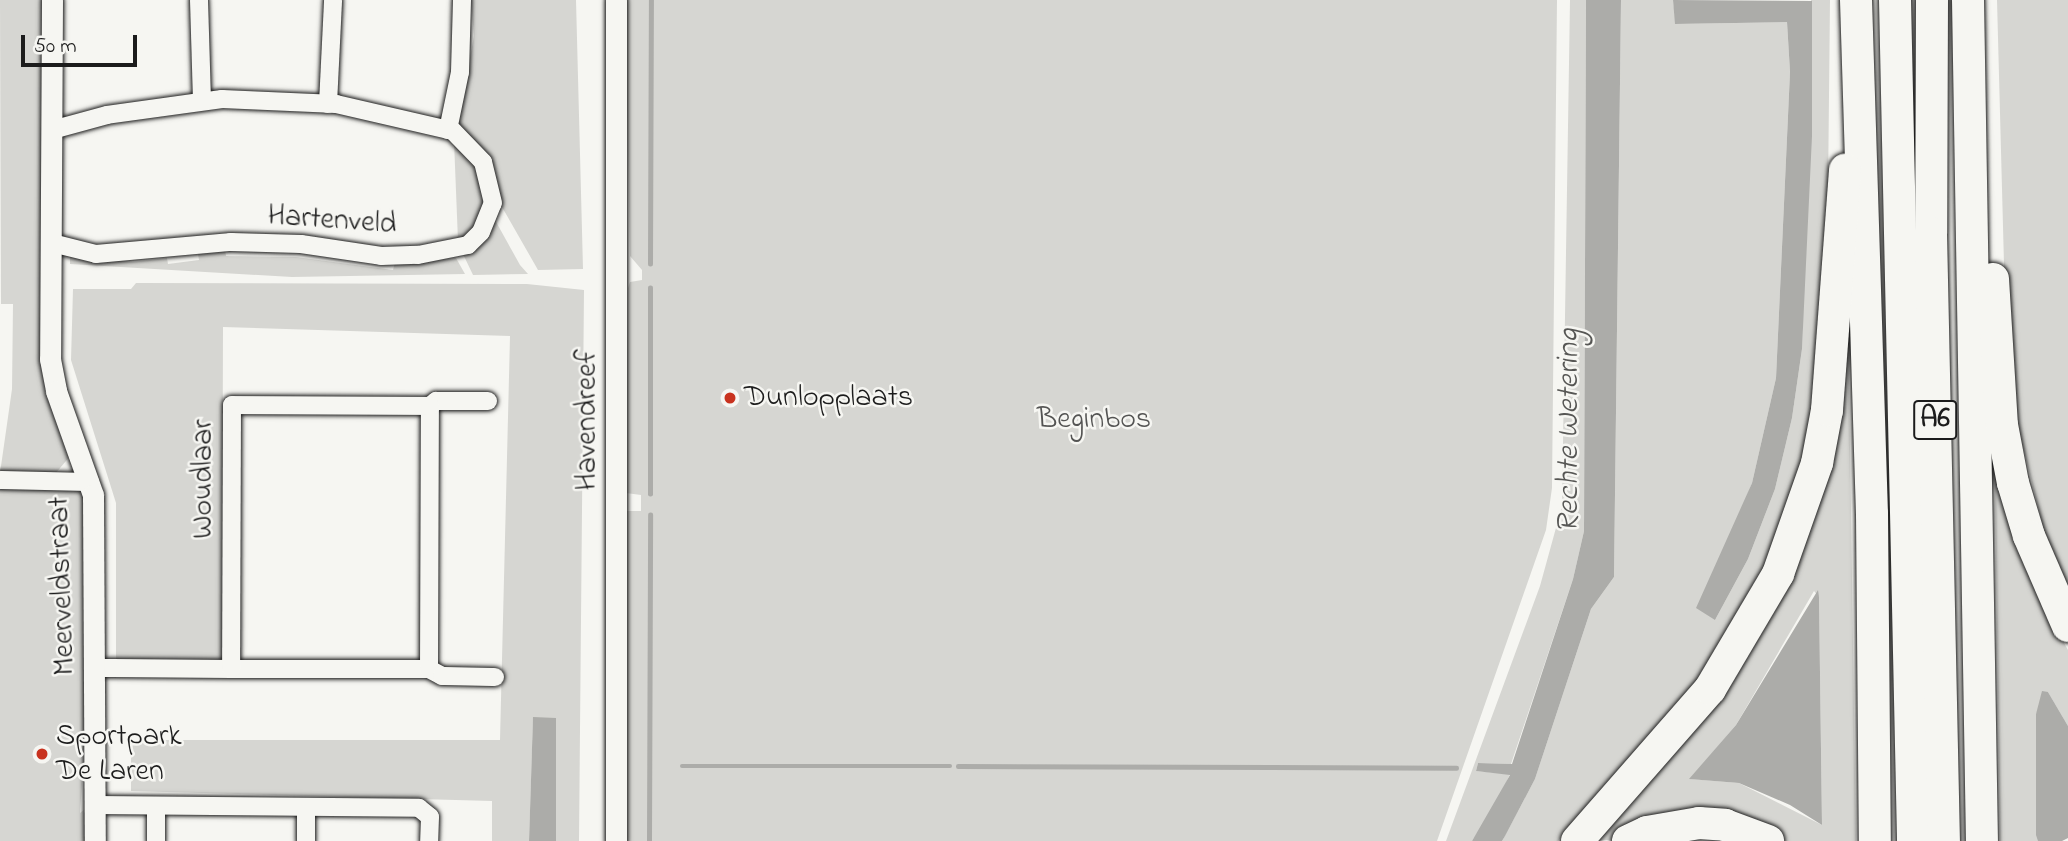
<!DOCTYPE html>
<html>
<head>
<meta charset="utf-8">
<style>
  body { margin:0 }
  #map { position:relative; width:2068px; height:841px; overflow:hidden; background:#f6f6f2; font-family:"Indie Flower",sans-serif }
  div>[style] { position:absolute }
  .green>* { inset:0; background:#d6d6d2 }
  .water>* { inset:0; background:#acaca9 }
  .stream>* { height:4.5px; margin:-2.25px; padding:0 2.25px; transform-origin:2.25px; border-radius:2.25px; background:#acaca9 }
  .roads { filter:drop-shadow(0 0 2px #1c1c1c) drop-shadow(0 0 2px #1c1c1c) }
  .minor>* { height:18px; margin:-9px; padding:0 9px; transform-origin:9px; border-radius:9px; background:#f6f6f2 }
  .tertiary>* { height:21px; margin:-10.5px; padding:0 10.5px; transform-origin:10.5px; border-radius:10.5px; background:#f6f6f2 }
  .motorway>* { height:32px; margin:-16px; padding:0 16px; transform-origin:16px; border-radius:16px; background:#f6f6f2 }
  .dots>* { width:19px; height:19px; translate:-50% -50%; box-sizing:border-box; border:4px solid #f6f6f2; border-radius:50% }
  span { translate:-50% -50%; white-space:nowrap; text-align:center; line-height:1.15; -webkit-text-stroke:5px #f6f6f2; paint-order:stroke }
  .shield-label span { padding:2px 5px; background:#f6f6f2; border:2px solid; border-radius:5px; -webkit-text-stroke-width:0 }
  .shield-label { font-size:28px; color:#1c1c1c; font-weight:700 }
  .street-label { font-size:30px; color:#1c1c1c }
  .poi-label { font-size:30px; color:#1c1c1c }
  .left { translate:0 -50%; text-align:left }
  .park-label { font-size:30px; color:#545453 }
  .water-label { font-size:32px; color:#565654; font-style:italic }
  .scale { position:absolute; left:21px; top:35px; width:116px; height:32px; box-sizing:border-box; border:4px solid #1c1c1c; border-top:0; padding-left:9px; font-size:21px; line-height:24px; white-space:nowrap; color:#1c1c1c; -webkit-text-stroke:5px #f6f6f2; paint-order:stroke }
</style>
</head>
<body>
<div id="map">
  <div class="green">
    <i style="clip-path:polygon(0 0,46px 0,44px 266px,71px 455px,55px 474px,0 473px,12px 389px,13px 304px,1px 304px)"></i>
    <i style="clip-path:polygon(471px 0,576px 0,583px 269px,538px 270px,457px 128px,474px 36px)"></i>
    <i style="clip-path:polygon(625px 0,1557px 0,1552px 488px,1546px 530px,1437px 841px,624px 841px,625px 511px,641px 511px,641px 495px,626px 493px,628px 288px,630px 282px,642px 280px,642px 270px,630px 256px)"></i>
    <i style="clip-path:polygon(1570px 0,1586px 0,1584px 531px,1573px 579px,1511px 764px,1478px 763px,1476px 771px,1510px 774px,1498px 801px,1472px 841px,1446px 841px,1540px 586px,1562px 506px)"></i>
    <i style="clip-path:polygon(1621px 0,1673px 0,1676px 24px,1787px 22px,1790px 72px,1776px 378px,1752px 483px,1729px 540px,1715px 620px,1748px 559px,1775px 489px,1792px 418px,1802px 349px,1811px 0,1830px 0,1827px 289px,1812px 410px,1801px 463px,1757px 591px,1720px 655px,1558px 841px,1502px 841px,1535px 779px,1591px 609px,1614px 577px)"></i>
    <i style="clip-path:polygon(1997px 0,2068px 0,2068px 590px,2050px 554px,2019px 431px,2005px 302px)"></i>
    <i style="clip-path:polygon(454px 141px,475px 159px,487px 193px,480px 223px,458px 241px)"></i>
    <i style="clip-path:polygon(495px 220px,520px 265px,528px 274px,473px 275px,463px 254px)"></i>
    <i style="clip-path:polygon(evenodd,1847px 248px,1856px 841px,1780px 841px,1768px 832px,1587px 841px,1774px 597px,1847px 248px,1814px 591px,1819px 597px,1822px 825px,1739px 783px,1690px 779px,1736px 725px,1814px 591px)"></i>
    <i style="clip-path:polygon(225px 249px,226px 256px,296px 257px,393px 270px,395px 262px,456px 258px,465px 274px,292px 277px,70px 264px,70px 255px,133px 262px,167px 258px,168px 264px,199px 260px,198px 254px)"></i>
    <i style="clip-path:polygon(136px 283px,527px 284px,584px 290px,579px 841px,556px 841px,555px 718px,533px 718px,529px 841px,492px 841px,492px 801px,131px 791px,131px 740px,500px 740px,510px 336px,223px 327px,222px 663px,116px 668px,116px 503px,71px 360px,73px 289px,131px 289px)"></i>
    <i style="clip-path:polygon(1994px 404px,2042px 604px,2068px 650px,2068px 726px,2048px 692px,2036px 714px,2038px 841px,2000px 841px)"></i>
    <i style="clip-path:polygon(0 489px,77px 490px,87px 501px,90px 668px,80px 813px,85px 809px,87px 841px,0 841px)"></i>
  </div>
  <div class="water">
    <i style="clip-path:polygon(1586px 0,1621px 0,1614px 577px,1591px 609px,1535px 779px,1505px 836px,1502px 841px,1472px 841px,1510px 775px,1476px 771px,1478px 763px,1512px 764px,1573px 579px,1584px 531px)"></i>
    <i style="clip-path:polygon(1673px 0,1812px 1px,1812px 136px,1802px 349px,1792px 418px,1775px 489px,1748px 559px,1715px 620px,1696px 608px,1752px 483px,1776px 378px,1790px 72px,1787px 22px,1675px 24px)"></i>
    <i style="clip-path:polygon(1818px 590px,1819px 597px,1822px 825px,1790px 805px,1739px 783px,1689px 779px,1736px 725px)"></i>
    <i style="clip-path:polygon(2042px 691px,2048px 692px,2068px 726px,2068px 838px,2062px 841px,2038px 841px,2036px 835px,2036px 714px)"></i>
    <i style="clip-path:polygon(533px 717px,556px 718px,556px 841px,529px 841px)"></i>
  </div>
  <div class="stream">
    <i style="left:650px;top:264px;width:264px;rotate:-89.8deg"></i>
    <i style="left:650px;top:494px;width:206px;rotate:-90deg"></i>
    <i style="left:682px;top:766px;width:268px"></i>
    <i style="left:958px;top:766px;width:498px;rotate:0.2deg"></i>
    <i style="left:649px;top:841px;width:326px;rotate:-89.8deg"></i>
  </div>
  <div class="roads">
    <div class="minor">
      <i style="left:199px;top:0;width:101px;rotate:88.3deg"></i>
      <i style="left:328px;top:104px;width:104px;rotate:-87.2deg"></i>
      <i style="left:448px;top:130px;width:59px;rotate:-78.3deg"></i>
      <i style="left:460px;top:72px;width:72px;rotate:-88.4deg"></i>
      <i style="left:52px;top:243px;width:45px;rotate:14deg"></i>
      <i style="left:96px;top:254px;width:136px;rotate:-5.1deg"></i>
      <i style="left:231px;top:242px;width:70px;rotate:1.6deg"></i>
      <i style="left:301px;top:244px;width:81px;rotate:8.5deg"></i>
      <i style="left:381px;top:256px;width:37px;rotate:-2deg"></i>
      <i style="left:418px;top:255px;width:51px;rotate:-11.3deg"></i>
      <i style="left:468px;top:245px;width:18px;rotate:-45deg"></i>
      <i style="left:481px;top:232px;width:31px;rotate:-68deg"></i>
      <i style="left:493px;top:203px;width:42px;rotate:-103.7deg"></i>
      <i style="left:483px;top:162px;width:43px;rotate:-134.1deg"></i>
      <i style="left:453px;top:131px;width:120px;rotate:-167deg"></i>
      <i style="left:336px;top:104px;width:114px;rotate:-177.5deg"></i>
      <i style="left:222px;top:99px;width:116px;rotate:172.1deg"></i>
      <i style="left:107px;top:115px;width:57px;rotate:164.7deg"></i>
      <i style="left:430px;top:406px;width:8px;rotate:-40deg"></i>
      <i style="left:436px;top:401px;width:52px"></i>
      <i style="left:0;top:480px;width:90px;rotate:1.3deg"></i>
      <i style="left:97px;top:668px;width:16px"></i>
      <i style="left:113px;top:668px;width:118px;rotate:0.5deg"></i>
      <i style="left:231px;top:669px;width:198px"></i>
      <i style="left:429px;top:669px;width:263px;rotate:-89.8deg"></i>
      <i style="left:430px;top:406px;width:198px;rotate:-179.7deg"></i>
      <i style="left:232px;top:405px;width:264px;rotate:90.2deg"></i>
      <i style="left:429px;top:669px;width:15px;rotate:28deg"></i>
      <i style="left:442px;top:676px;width:53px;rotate:1.1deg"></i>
      <i style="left:96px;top:805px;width:323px;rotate:0.5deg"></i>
      <i style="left:419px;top:808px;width:14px;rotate:39deg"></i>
      <i style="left:430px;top:817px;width:24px;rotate:92deg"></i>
      <i style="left:306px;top:808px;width:33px;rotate:90deg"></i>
      <i style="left:156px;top:809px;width:32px;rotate:90deg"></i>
    </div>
    <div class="tertiary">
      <i style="left:52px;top:0;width:359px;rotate:90.3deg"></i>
      <i style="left:50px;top:359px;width:33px;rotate:79deg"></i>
      <i style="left:56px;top:391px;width:110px;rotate:70.4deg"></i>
      <i style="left:93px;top:495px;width:346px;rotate:89.7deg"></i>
      <i style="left:616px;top:841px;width:841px;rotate:-90deg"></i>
    </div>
    <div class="motorway">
      <i style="left:1856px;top:0;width:514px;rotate:88.22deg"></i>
      <i style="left:1872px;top:514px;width:327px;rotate:89.5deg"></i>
      <i style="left:1895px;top:0;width:841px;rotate:88.77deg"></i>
      <i style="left:1932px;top:0;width:233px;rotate:90.2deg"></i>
      <i style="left:1931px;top:233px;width:608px;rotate:88.78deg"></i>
      <i style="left:1968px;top:0;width:841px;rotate:89.05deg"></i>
      <i style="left:1993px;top:279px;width:146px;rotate:86.5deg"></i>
      <i style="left:2002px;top:425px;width:59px;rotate:79.3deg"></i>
      <i style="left:2013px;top:483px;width:55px;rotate:73.2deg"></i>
      <i style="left:2029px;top:536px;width:98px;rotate:66.6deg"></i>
      <i style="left:1577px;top:841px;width:202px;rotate:-48.8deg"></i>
      <i style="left:1710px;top:689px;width:134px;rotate:-59.4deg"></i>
      <i style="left:1778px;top:574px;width:118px;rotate:-70.6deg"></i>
      <i style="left:1817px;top:463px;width:54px;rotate:-79.3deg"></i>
      <i style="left:1827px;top:410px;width:241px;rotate:-85.7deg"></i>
      <i style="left:1628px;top:841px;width:21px;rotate:-25deg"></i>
      <i style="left:1647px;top:832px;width:53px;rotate:-9.8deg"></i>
      <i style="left:1699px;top:823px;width:26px;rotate:4deg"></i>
      <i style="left:1725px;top:825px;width:46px;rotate:20.4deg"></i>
    </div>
  </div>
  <div class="dots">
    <i style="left:730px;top:398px;background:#c8321e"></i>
    <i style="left:42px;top:754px;background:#c8321e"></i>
  </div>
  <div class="shield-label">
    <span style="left:1935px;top:420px">A6</span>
  </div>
  <div class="street-label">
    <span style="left:332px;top:221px;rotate:4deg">Hartenveld</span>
    <span style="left:588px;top:420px;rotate:-90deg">Havendreef</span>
    <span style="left:204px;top:479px;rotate:-90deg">Woudlaar</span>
    <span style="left:63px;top:586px;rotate:-92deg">Meerveldstraat</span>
  </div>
  <div class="poi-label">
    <span class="left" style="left:744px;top:398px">Dunlopplaats</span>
    <span class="left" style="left:56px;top:754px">Sportpark<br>De Laren</span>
  </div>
  <div class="park-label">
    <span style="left:1094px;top:420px">Beginbos</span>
  </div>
  <div class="water-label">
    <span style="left:1570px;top:431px;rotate:-90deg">Rechte Wetering</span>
  </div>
  <div class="scale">50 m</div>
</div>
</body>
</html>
